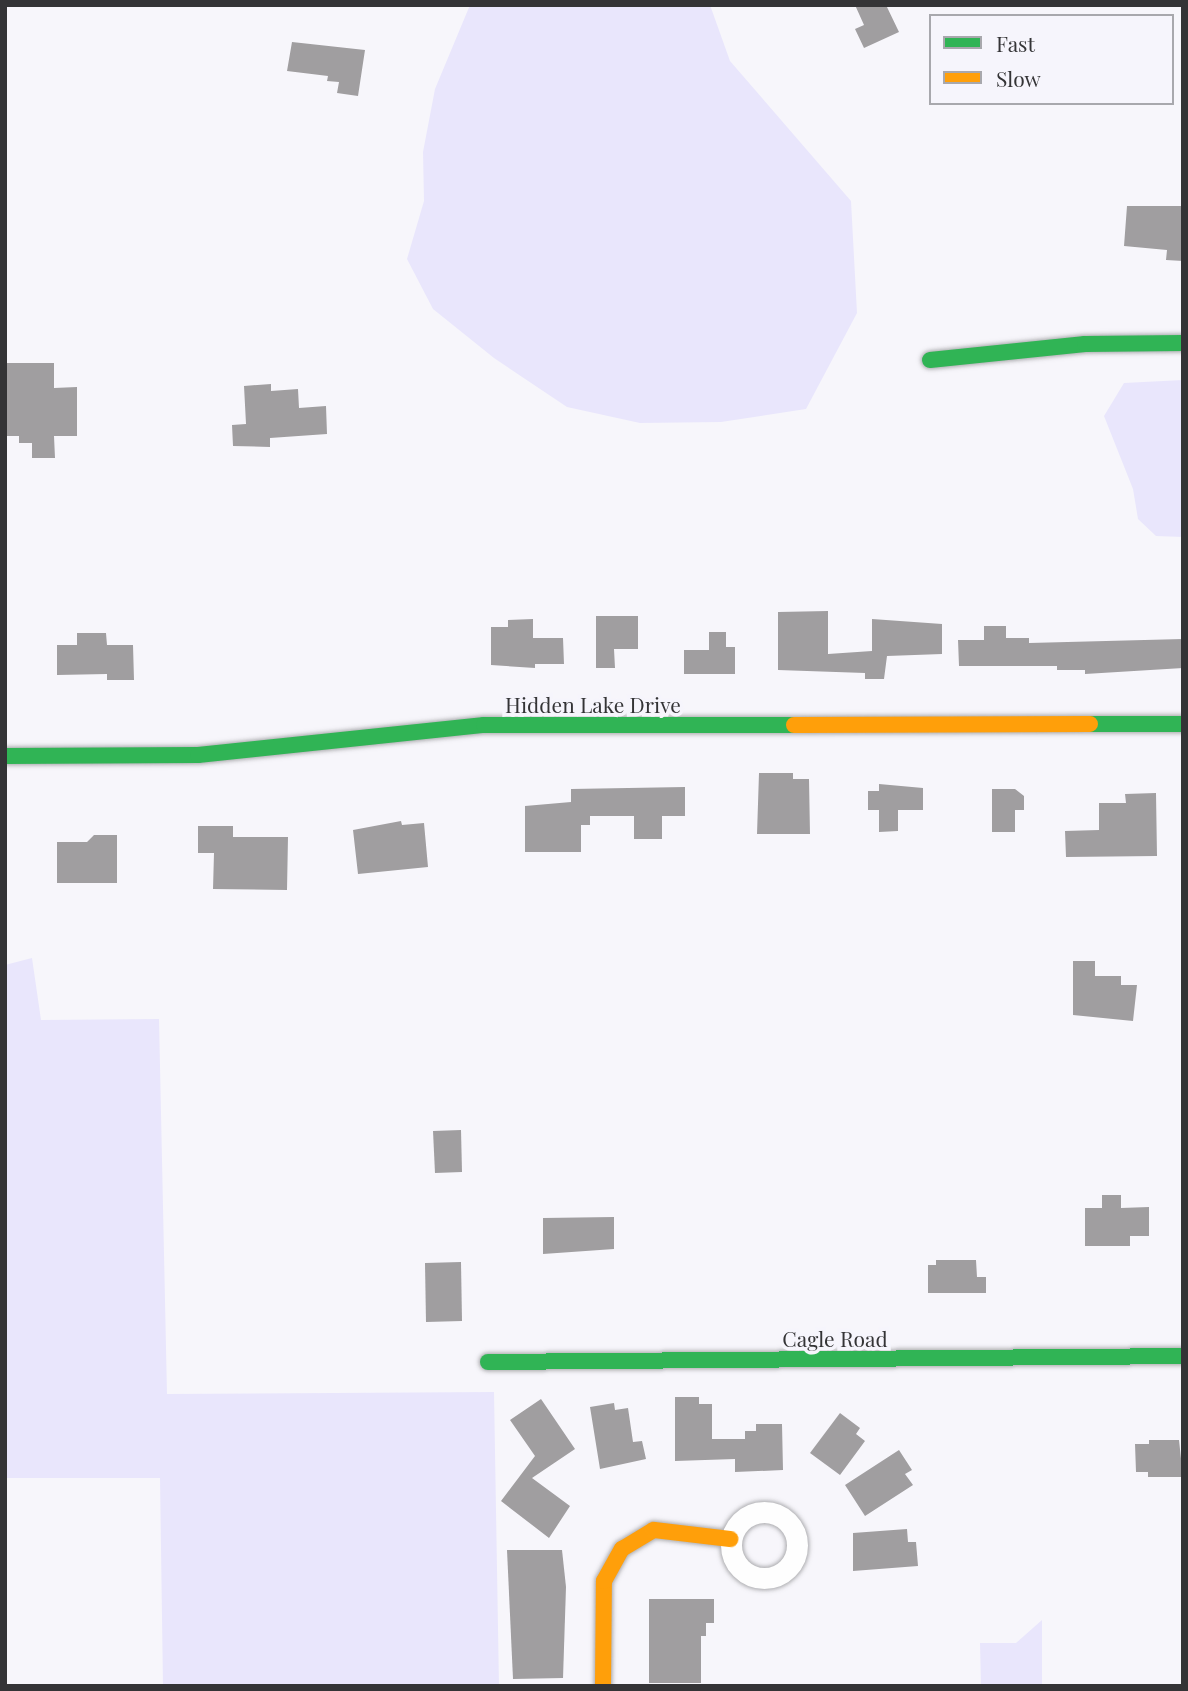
<!DOCTYPE html>
<html>
<head>
<meta charset="utf-8">
<style>
  body { margin:0 }
  #map { position:relative; width:1188px; height:1691px; overflow:hidden; background:#f7f6fb; font-family:"Playfair Display",serif }
  div>[style] { position:absolute }
  .green>* { inset:0; background:#e9e6fc }
  .building>* { inset:0; background:#a09ea0 }
  .roads { filter:drop-shadow(0 0 2px #aeaeb1) drop-shadow(0 0 2px #aeaeb1) }
  .street>* { height:21px; margin:-10.5px; padding:0 10.5px; transform-origin:10.5px; border-radius:10.5px; background:#fefefe }
  .street>.ring { margin:-10.5px; padding:0; box-sizing:content-box; background:none; border:21px solid #fefefe; border-radius:50% }
  .fast>* { height:16px; margin:-8px; padding:0 8px; transform-origin:8px; border-radius:8px; background:#30b455 }
  .slow>* { height:16px; margin:-8px; padding:0 8px; transform-origin:8px; border-radius:8px; background:#ff9f0a }
  span { translate:-50% -50%; white-space:nowrap; text-align:center; line-height:1.15; -webkit-text-stroke:7px #f6f5fc; paint-order:stroke }
  .street-label { font-size:21px; color:#343436 }
  .frame { position:absolute; inset:0; border:7px solid #343436; pointer-events:none }
  .legend { position:absolute; left:929px; top:14px; width:245px; height:91px; box-sizing:border-box; background:#f6f5fc; border:2px solid #a8a8ad; margin:0; padding:9px 12px; list-style:none; font-size:21px; color:#343436 }
  .legend li { display:flex; align-items:center; gap:14px; height:35px }
  .legend b { width:35px; border:2px solid #a8a8ad }
</style>
</head>
<body>
<div id="map">
  <div class="green">
    <i style="clip-path:polygon(470px 5px,710px 5px,730px 61px,851px 201px,857px 313px,806px 409px,721px 422px,640px 423px,567px 407px,494px 358px,433px 309px,407px 259px,424px 201px,423px 152px,435px 89px)"></i>
    <i style="clip-path:polygon(1183px 380px,1183px 537px,1156px 536px,1138px 519px,1133px 489px,1104px 416px,1124px 383px)"></i>
    <i style="clip-path:polygon(32px 958px,41px 1020px,159px 1019px,167px 1394px,494px 1392px,499px 1686px,163px 1686px,160px 1478px,5px 1478px,5px 965px)"></i>
    <i style="clip-path:polygon(1042px 1620px,1042px 1686px,981px 1686px,980px 1643px,1016px 1643px)"></i>
  </div>
  <div class="building">
    <i style="clip-path:polygon(855px 5px,886px 5px,899px 32px,864px 48px,855px 29px,864px 25px)"></i>
    <i style="clip-path:polygon(292px 42px,365px 50px,358px 96px,337px 93px,339px 82px,327px 81px,328px 76px,287px 71px)"></i>
    <i style="clip-path:polygon(1127px 206px,1183px 206px,1183px 261px,1166px 260px,1167px 250px,1124px 246px)"></i>
    <i style="clip-path:polygon(5px 363px,54px 363px,54px 388px,77px 387px,77px 436px,54px 436px,55px 458px,32px 458px,32px 443px,19px 443px,19px 436px,5px 436px)"></i>
    <i style="clip-path:polygon(271px 384px,271px 391px,298px 389px,299px 408px,326px 406px,327px 434px,270px 438px,270px 447px,233px 446px,232px 425px,246px 424px,244px 386px)"></i>
    <i style="clip-path:polygon(828px 611px,828px 654px,872px 651px,872px 619px,942px 624px,942px 654px,887px 656px,884px 679px,865px 679px,865px 673px,778px 670px,778px 612px)"></i>
    <i style="clip-path:polygon(596px 616px,638px 616px,638px 649px,614px 649px,615px 668px,596px 668px)"></i>
    <i style="clip-path:polygon(533px 619px,533px 638px,563px 638px,564px 664px,535px 664px,535px 668px,491px 665px,491px 627px,508px 627px,508px 620px)"></i>
    <i style="clip-path:polygon(984px 626px,1006px 626px,1006px 638px,1029px 638px,1029px 643px,1183px 639px,1183px 668px,1085px 674px,1085px 670px,1057px 670px,1057px 666px,959px 666px,958px 640px,984px 640px)"></i>
    <i style="clip-path:polygon(709px 632px,726px 632px,726px 647px,735px 647px,735px 674px,684px 674px,684px 650px,709px 650px)"></i>
    <i style="clip-path:polygon(77px 633px,106px 633px,107px 645px,133px 645px,134px 680px,107px 680px,107px 674px,57px 675px,57px 645px,77px 645px)"></i>
    <i style="clip-path:polygon(759px 773px,793px 773px,793px 779px,809px 779px,810px 834px,757px 834px)"></i>
    <i style="clip-path:polygon(879px 784px,923px 788px,923px 810px,898px 810px,898px 831px,879px 832px,879px 810px,868px 810px,868px 791px,879px 791px)"></i>
    <i style="clip-path:polygon(685px 787px,685px 816px,662px 816px,662px 839px,634px 839px,634px 816px,590px 816px,590px 825px,581px 825px,581px 852px,525px 852px,525px 806px,571px 802px,571px 789px)"></i>
    <i style="clip-path:polygon(992px 789px,1015px 789px,1024px 796px,1024px 810px,1015px 810px,1015px 832px,992px 832px)"></i>
    <i style="clip-path:polygon(1156px 793px,1157px 856px,1066px 857px,1065px 831px,1099px 830px,1099px 803px,1126px 803px,1125px 794px)"></i>
    <i style="clip-path:polygon(401px 821px,402px 825px,424px 823px,428px 867px,358px 874px,353px 830px)"></i>
    <i style="clip-path:polygon(198px 826px,233px 826px,233px 837px,288px 837px,287px 890px,213px 889px,214px 853px,198px 853px)"></i>
    <i style="clip-path:polygon(94px 835px,117px 835px,117px 883px,57px 883px,57px 842px,87px 842px)"></i>
    <i style="clip-path:polygon(1073px 961px,1095px 961px,1095px 976px,1121px 976px,1121px 985px,1137px 985px,1133px 1021px,1073px 1015px)"></i>
    <i style="clip-path:polygon(461px 1130px,462px 1172px,435px 1173px,433px 1131px)"></i>
    <i style="clip-path:polygon(1102px 1195px,1121px 1195px,1121px 1208px,1149px 1207px,1149px 1236px,1130px 1236px,1130px 1246px,1085px 1246px,1085px 1208px,1102px 1208px)"></i>
    <i style="clip-path:polygon(614px 1217px,614px 1249px,543px 1254px,543px 1218px)"></i>
    <i style="clip-path:polygon(936px 1260px,976px 1260px,977px 1277px,986px 1277px,986px 1293px,928px 1293px,928px 1265px,936px 1265px)"></i>
    <i style="clip-path:polygon(461px 1262px,462px 1321px,426px 1322px,425px 1263px)"></i>
    <i style="clip-path:polygon(675px 1397px,699px 1397px,699px 1404px,712px 1404px,712px 1439px,745px 1439px,745px 1431px,756px 1431px,756px 1424px,782px 1424px,783px 1470px,735px 1472px,735px 1459px,675px 1461px)"></i>
    <i style="clip-path:polygon(541px 1399px,575px 1449px,532px 1478px,570px 1506px,549px 1538px,501px 1501px,535px 1456px,510px 1420px)"></i>
    <i style="clip-path:polygon(614px 1403px,615px 1410px,628px 1408px,633px 1442px,642px 1441px,646px 1459px,600px 1469px,590px 1407px)"></i>
    <i style="clip-path:polygon(840px 1413px,860px 1428px,856px 1434px,865px 1441px,840px 1475px,810px 1453px)"></i>
    <i style="clip-path:polygon(1149px 1440px,1179px 1440px,1183px 1477px,1148px 1477px,1148px 1472px,1136px 1472px,1135px 1444px,1149px 1444px)"></i>
    <i style="clip-path:polygon(899px 1450px,912px 1470px,905px 1474px,913px 1485px,865px 1516px,845px 1485px)"></i>
    <i style="clip-path:polygon(907px 1529px,908px 1542px,916px 1542px,918px 1566px,853px 1571px,853px 1533px)"></i>
    <i style="clip-path:polygon(507px 1550px,562px 1550px,566px 1587px,563px 1678px,513px 1679px)"></i>
    <i style="clip-path:polygon(649px 1599px,714px 1599px,714px 1623px,706px 1623px,706px 1636px,701px 1636px,701px 1683px,649px 1683px)"></i>
  </div>
  <div class="roads">
    <div class="street">
      <i class="ring" style="left:731px;top:1512px;width:45px;height:45px"></i>
    </div>
    <div class="fast">
      <i style="left:930px;top:360px;width:156px;rotate:-5.9deg"></i>
      <i style="left:1085px;top:344px;width:98px;rotate:-0.6deg"></i>
      <i style="left:1090px;top:724px;width:93px"></i>
      <i style="left:5px;top:756px;width:193px;rotate:-0.3deg"></i>
      <i style="left:198px;top:755px;width:288px;rotate:-6deg"></i>
      <i style="left:484px;top:725px;width:310px"></i>
      <i style="left:488px;top:1362px;width:695px;rotate:-0.49deg"></i>
    </div>
    <div class="slow">
      <i style="left:794px;top:725px;width:296px;rotate:-0.2deg"></i>
      <i style="left:603px;top:1686px;width:105px;rotate:-89.5deg"></i>
      <i style="left:604px;top:1581px;width:37px;rotate:-61deg"></i>
      <i style="left:622px;top:1549px;width:37px;rotate:-31deg"></i>
      <i style="left:654px;top:1530px;width:77px;rotate:6.8deg"></i>
    </div>
  </div>
  <div class="street-label">
    <span style="left:593px;top:704px">Hidden Lake Drive</span>
    <span style="left:835px;top:1338px">Cagle Road</span>
  </div>
  <div class="frame"></div>
  <ul class="legend">
  <li><b style="height:9px;background:#30b455"></b>Fast</li>
  <li><b style="height:9px;background:#ff9f0a"></b>Slow</li>
  </ul>
</div>
</body>
</html>
